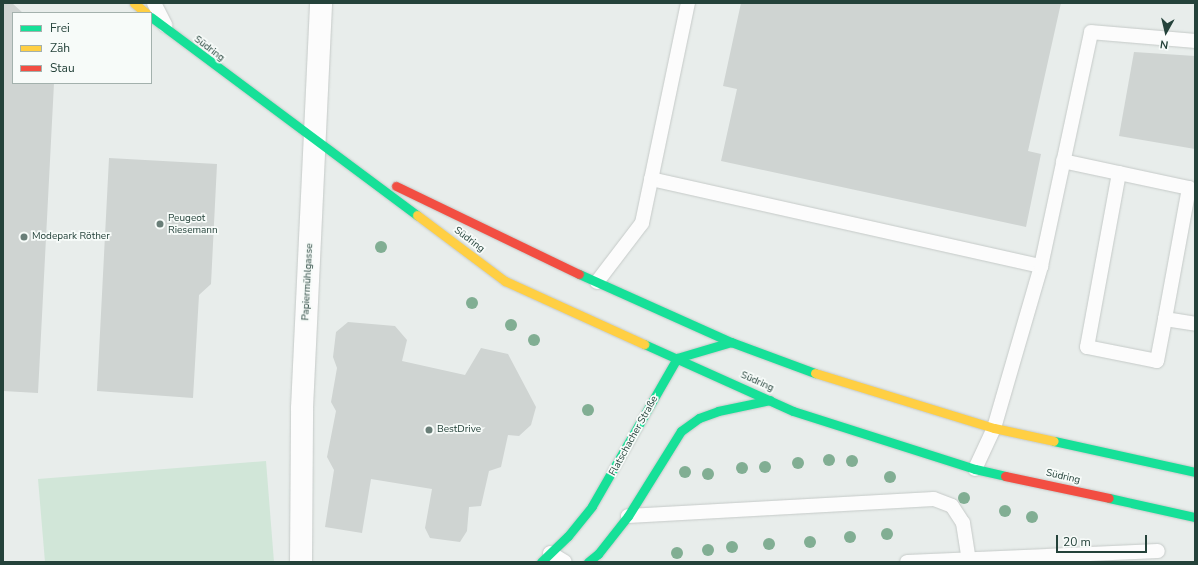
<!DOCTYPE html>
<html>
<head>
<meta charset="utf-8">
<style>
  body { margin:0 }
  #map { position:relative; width:1198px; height:565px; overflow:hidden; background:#e8edeb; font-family:"Nunito Sans",sans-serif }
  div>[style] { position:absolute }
  .green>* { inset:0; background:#d1e6d8 }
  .building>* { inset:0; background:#cfd4d2 }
  .roads { filter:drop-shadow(0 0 1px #c5cac8) drop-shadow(0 0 1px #c5cac8) }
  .lane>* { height:14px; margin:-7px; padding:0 7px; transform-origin:7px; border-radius:7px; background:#fcfcfc }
  .street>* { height:22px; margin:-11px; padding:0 11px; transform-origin:11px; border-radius:11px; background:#fcfcfc }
  .fast>* { height:9px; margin:-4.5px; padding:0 4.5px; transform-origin:4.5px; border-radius:4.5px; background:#16e098 }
  .slow>* { height:9px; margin:-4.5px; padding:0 4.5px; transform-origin:4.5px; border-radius:4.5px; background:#ffcf43 }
  .jam>* { height:9px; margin:-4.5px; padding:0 4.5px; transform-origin:4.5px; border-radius:4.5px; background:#f24e42 }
  .trees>* { width:12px; height:12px; margin:-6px; border-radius:50%; background:#81ae93 }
  .dots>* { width:11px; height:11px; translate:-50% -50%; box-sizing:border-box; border:2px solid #f7fbf9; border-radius:50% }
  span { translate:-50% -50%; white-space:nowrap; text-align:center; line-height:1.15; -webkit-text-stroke:3.5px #f7fbf9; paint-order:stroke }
  .street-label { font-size:10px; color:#24423a }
  .poi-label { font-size:10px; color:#24423a }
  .left { translate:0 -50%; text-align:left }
  .frame { position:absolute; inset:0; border:4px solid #24423a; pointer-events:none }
  .legend { position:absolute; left:12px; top:12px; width:140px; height:72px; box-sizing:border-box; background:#f7fbf9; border:1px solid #a3b1ad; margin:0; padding:5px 7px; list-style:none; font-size:12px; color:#24423a }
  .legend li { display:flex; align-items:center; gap:8px; height:20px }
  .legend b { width:20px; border:1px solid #a3b1ad }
  .north { position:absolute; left:1146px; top:12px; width:40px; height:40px; -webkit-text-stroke:3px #f7fbf9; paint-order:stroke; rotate:188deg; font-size:11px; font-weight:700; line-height:16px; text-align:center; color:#24423a }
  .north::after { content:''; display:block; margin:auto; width:14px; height:18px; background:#24423a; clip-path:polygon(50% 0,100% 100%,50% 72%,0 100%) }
  .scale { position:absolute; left:1056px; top:535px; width:91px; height:18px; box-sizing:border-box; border:2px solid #24423a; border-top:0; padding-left:5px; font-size:12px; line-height:14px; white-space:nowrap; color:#24423a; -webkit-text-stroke:3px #f7fbf9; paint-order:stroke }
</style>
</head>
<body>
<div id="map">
  <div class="green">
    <i style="clip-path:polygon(266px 461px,274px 562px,45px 562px,38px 479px)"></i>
  </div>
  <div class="building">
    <i style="clip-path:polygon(3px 3px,12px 3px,23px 13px,13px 13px,13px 83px,54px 83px,38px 393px,3px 391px)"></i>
    <i style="clip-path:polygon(741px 3px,1061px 3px,1028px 151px,1041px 154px,1026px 227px,721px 161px,737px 89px,723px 86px)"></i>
    <i style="clip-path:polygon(1134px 52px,1195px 56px,1195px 149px,1119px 136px)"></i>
    <i style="clip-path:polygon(109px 158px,217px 164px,211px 284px,199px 295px,193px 398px,97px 391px)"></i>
    <i style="clip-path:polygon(348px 322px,395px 326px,407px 340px,402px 361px,465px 375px,481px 348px,508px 354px,536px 407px,531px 425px,519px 436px,508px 435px,501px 467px,489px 471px,481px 506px,469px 507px,467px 531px,460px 542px,430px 538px,425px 528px,432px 489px,371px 479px,362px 533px,325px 527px,334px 470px,327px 457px,336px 411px,331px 402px,337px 368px,333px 357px,336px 332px)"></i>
  </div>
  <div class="roads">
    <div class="lane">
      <i style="left:154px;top:3px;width:25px;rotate:63deg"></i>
      <i style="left:1063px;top:161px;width:129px;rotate:12.1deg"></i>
      <i style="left:1189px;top:188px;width:133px;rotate:100.4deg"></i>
      <i style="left:1165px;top:319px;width:30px;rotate:9deg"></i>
      <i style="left:1119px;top:173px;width:177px;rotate:100.4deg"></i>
      <i style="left:1087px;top:347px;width:71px;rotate:11.3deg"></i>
      <i style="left:1157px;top:361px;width:43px;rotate:-79.2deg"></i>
      <i style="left:651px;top:179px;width:400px;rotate:12.6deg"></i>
      <i style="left:597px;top:282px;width:74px;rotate:-52.7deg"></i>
      <i style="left:642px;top:223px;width:225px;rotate:-78.2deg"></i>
      <i style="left:975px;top:469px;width:45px;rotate:-65.1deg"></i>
      <i style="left:994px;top:428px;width:169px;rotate:-73.8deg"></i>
      <i style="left:1041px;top:266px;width:239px;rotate:-77.9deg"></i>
      <i style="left:1091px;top:32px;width:104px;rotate:4.9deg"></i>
      <i style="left:628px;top:516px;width:306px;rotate:-3.2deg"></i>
      <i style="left:934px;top:499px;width:19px;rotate:21deg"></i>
      <i style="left:952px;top:506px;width:20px;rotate:57deg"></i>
      <i style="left:963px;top:523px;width:36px;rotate:81deg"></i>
      <i style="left:550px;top:553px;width:17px;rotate:31deg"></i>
      <i style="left:907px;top:562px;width:251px;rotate:-2.5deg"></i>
    </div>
    <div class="street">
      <i style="left:301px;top:562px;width:154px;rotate:-89.6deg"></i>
      <i style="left:302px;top:408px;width:405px;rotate:-87.3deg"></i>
    </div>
    <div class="fast">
      <i style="left:151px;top:17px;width:332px;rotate:36.7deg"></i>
      <i style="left:579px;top:274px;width:167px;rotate:24.1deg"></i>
      <i style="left:731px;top:342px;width:90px;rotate:20.3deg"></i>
      <i style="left:644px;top:344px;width:163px;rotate:24.2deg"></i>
      <i style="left:793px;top:411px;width:191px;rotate:17.7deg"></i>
      <i style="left:975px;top:469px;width:31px;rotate:13deg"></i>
      <i style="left:1054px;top:441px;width:144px;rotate:12.4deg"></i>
      <i style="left:1109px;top:498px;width:88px;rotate:12.5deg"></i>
      <i style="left:541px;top:562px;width:37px;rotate:-44deg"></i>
      <i style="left:568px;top:536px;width:38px;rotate:-51deg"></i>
      <i style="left:592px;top:506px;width:171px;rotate:-60.1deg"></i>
      <i style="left:677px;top:358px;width:56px;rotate:-16.5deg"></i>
      <i style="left:588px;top:562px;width:13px;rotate:-39deg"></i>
      <i style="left:598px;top:554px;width:48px;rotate:-51.7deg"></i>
      <i style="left:628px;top:516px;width:100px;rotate:-58.1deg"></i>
      <i style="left:681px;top:431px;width:22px;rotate:-36deg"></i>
      <i style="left:699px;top:418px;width:20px;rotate:-20deg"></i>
      <i style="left:718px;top:411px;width:53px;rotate:-11.9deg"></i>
    </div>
    <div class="slow">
      <i style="left:134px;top:3px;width:16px;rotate:40deg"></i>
      <i style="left:417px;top:215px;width:110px;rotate:36.9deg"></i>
      <i style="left:505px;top:281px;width:153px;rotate:24.4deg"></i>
      <i style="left:815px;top:373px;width:187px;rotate:17.1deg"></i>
      <i style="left:994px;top:428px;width:61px;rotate:12.2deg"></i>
    </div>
    <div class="jam">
      <i style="left:396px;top:186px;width:203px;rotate:25.7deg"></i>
      <i style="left:1005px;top:476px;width:106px;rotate:11.9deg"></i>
    </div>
  </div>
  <div class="trees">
    <i style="left:381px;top:247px"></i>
    <i style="left:472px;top:303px"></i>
    <i style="left:511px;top:325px"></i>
    <i style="left:534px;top:340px"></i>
    <i style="left:588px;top:410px"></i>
    <i style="left:829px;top:460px"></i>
    <i style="left:852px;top:461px"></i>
    <i style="left:798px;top:463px"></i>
    <i style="left:765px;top:467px"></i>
    <i style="left:742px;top:468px"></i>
    <i style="left:685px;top:472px"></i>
    <i style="left:708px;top:474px"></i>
    <i style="left:890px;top:477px"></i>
    <i style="left:964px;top:498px"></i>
    <i style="left:1005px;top:511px"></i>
    <i style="left:1032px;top:517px"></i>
    <i style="left:887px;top:534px"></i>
    <i style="left:850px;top:537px"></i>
    <i style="left:810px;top:542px"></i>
    <i style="left:769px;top:544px"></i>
    <i style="left:732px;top:547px"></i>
    <i style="left:708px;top:550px"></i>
    <i style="left:677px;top:553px"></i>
  </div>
  <div class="dots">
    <i style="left:160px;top:224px;background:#697e78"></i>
    <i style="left:24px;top:237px;background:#697e78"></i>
    <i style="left:429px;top:430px;background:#697e78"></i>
  </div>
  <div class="street-label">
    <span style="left:209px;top:49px;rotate:37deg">Südring</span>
    <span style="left:469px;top:240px;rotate:37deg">Südring</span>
    <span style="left:308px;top:282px;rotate:-87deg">Papiermühlgasse</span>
    <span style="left:757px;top:382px;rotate:24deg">Südring</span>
    <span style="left:634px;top:436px;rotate:-61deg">Flatschacher Straße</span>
    <span style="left:1063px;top:477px;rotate:13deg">Südring</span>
  </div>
  <div class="poi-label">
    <span class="left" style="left:168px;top:224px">Peugeot<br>Riesemann</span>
    <span class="left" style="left:32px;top:237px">Modepark Röther</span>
    <span class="left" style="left:437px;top:430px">BestDrive</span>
  </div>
  <div class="frame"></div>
  <ul class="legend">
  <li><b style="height:5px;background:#16e098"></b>Frei</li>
  <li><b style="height:5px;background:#ffcf43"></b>Zäh</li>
  <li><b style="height:5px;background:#f24e42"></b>Stau</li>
  </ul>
  <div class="north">N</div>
  <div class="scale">20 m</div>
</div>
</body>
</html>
